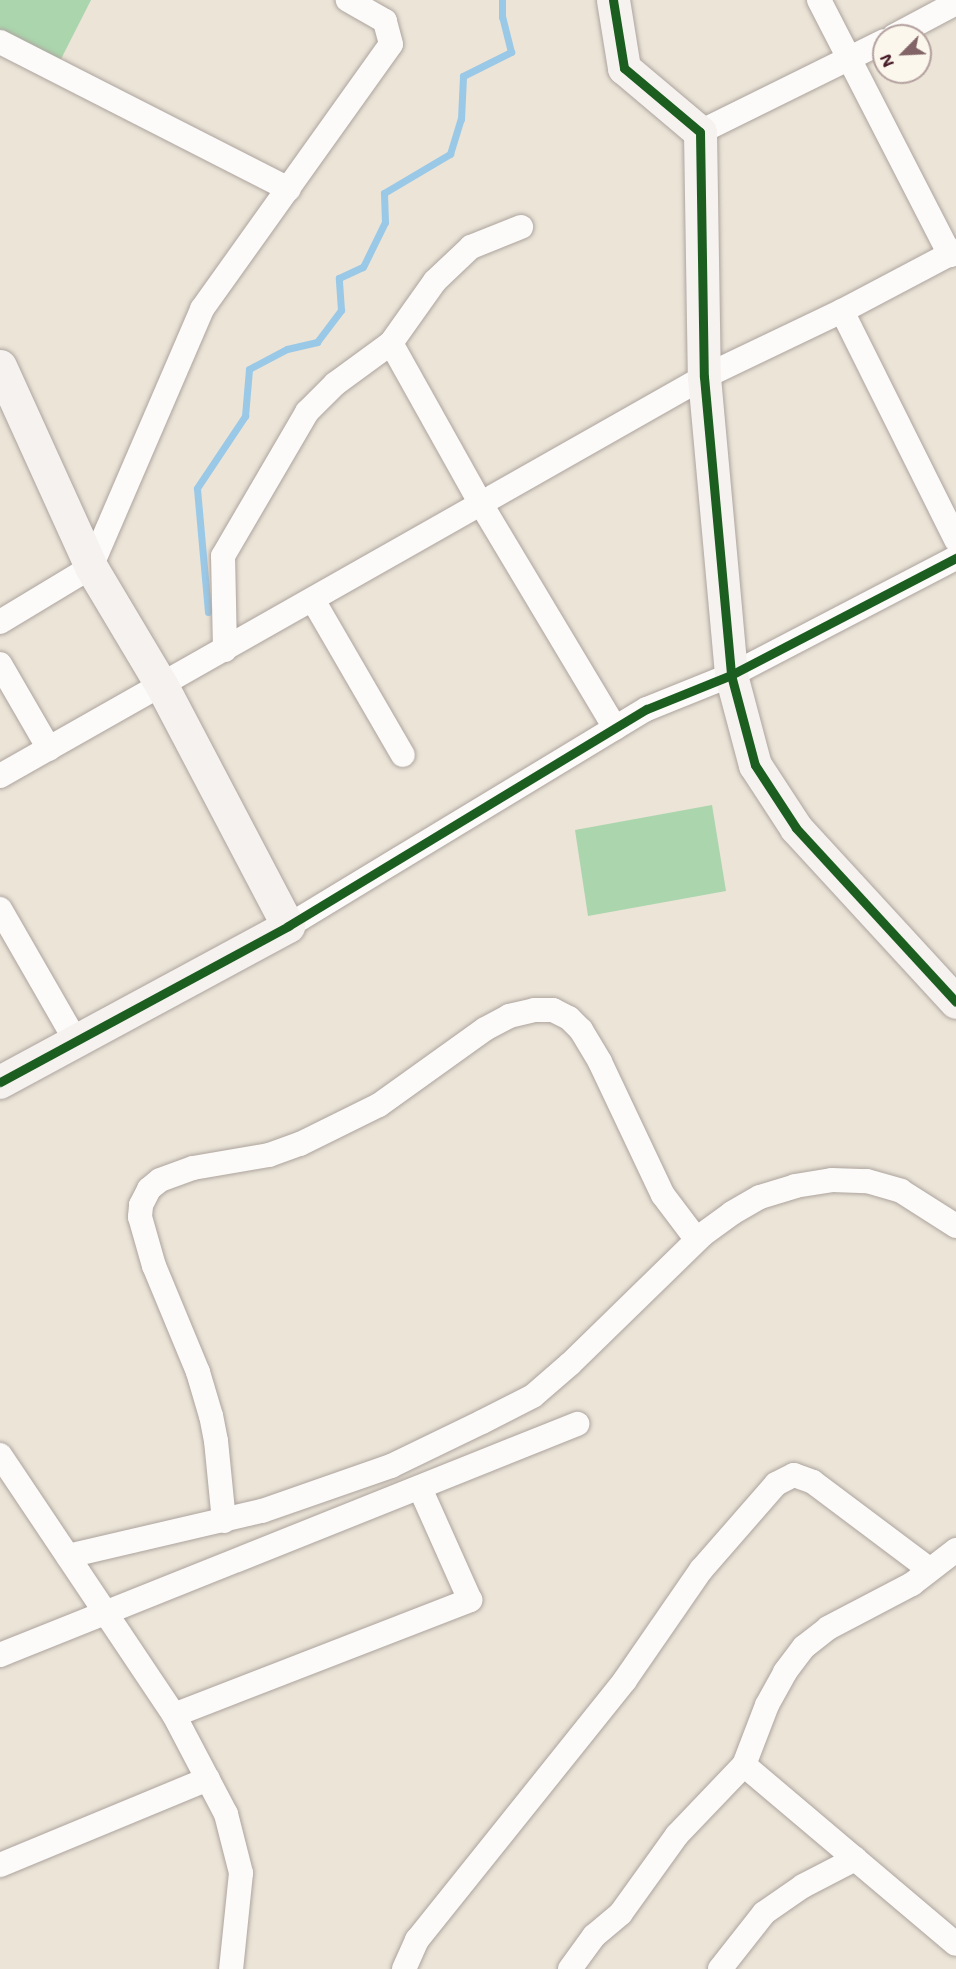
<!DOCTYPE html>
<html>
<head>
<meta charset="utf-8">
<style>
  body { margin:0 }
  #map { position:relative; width:956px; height:1969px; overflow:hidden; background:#ebe4d7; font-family:"Shantell Sans",sans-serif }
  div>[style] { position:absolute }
  .green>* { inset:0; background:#abd5ad }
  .stream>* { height:7px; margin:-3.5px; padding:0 3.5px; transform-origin:3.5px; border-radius:3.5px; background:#9ac8e7 }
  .roads { filter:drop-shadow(0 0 2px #ada49e) drop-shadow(0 0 2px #ada49e) }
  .street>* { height:24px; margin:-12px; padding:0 12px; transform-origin:12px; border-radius:12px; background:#fcfbf9 }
  .secondary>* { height:33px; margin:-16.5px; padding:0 16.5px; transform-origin:16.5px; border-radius:16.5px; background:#f6f2ef }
  .cycleway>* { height:9px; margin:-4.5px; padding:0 4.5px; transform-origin:4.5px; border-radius:4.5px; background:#1b5e20 }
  span { translate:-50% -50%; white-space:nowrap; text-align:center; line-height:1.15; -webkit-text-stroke:4.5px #fbf7ec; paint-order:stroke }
  .north { position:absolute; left:872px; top:24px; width:60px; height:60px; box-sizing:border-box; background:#fbf7ec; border:2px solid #b4a19f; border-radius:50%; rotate:246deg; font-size:16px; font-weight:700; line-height:24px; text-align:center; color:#4a1f2b }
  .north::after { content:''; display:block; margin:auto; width:21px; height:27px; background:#826467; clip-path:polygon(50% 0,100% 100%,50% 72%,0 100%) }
</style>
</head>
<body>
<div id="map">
  <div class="green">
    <i style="clip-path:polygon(0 0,91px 0,60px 61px,0 32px)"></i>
    <i style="clip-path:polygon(712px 805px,726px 891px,588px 916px,575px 830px)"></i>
  </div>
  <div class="stream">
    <i style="left:208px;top:612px;width:124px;rotate:-95.1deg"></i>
    <i style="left:197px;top:488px;width:87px;rotate:-56.3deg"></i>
    <i style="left:245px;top:416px;width:47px;rotate:-85.1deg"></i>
    <i style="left:249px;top:369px;width:43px;rotate:-27.8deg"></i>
    <i style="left:287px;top:349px;width:31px;rotate:-13deg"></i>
    <i style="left:317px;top:342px;width:40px;rotate:-53deg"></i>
    <i style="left:341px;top:310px;width:32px;rotate:-94deg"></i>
    <i style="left:339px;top:278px;width:26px;rotate:-25deg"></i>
    <i style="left:363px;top:267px;width:50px;rotate:-63.9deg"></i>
    <i style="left:385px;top:222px;width:29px;rotate:-92deg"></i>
    <i style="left:384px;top:193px;width:77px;rotate:-30.6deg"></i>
    <i style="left:450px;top:154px;width:37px;rotate:-73deg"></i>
    <i style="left:461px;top:119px;width:43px;rotate:-87.3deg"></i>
    <i style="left:463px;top:76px;width:54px;rotate:-26.6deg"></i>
    <i style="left:511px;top:52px;width:36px;rotate:-104deg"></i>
    <i style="left:502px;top:17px;width:17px;rotate:-90deg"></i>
  </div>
  <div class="roads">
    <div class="street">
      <i style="left:819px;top:0;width:287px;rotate:62.8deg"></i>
      <i style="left:894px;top:36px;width:70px;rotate:-28deg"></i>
      <i style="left:0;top:42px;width:324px;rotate:27deg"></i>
      <i style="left:700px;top:132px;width:205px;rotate:-26.3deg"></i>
      <i style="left:842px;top:311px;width:256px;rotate:63.5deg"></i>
      <i style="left:391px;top:343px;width:184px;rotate:60.8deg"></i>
      <i style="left:481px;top:504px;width:261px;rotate:59.1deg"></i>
      <i style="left:313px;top:600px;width:179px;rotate:59.9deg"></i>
      <i style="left:0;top:622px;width:106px;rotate:-31.1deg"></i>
      <i style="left:91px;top:567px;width:281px;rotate:-66.7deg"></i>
      <i style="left:202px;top:309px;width:325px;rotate:-54.5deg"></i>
      <i style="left:391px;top:44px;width:24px;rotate:-105deg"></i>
      <i style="left:385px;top:21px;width:43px;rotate:-150.4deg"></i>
      <i style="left:225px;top:650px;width:94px;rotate:-91.2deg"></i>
      <i style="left:223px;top:556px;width:167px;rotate:-59.7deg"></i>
      <i style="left:307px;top:412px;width:40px;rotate:-45deg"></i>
      <i style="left:335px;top:384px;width:69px;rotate:-36.2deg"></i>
      <i style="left:391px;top:343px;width:76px;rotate:-54.6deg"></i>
      <i style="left:435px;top:281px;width:50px;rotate:-43.4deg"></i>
      <i style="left:471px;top:247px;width:54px;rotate:-21.8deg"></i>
      <i style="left:0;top:664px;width:98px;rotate:60deg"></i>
      <i style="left:0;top:776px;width:809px;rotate:-29.54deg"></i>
      <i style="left:704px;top:377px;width:153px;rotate:-25.6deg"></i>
      <i style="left:842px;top:311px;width:129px;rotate:-27.8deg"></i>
      <i style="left:0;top:909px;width:152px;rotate:60.1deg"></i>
      <i style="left:288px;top:926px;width:419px;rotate:-31.2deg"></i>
      <i style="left:647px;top:709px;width:91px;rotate:-22deg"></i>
      <i style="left:731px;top:675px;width:254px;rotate:-27.5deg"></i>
      <i style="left:0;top:1455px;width:313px;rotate:56.2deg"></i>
      <i style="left:174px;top:1715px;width:112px;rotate:62.3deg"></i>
      <i style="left:226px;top:1814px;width:61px;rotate:75.7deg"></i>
      <i style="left:241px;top:1873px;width:97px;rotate:95.9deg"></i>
      <i style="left:224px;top:1521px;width:80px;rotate:-95.7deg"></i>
      <i style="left:216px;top:1441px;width:25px;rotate:-101deg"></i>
      <i style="left:211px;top:1416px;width:46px;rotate:-106.5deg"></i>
      <i style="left:198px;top:1372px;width:115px;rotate:-112.5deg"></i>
      <i style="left:154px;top:1266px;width:51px;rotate:-105.9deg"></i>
      <i style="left:140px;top:1217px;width:12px;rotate:-85deg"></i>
      <i style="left:141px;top:1205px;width:18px;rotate:-63deg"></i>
      <i style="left:149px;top:1189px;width:14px;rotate:-39deg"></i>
      <i style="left:160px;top:1180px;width:35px;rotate:-20deg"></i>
      <i style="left:193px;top:1168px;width:77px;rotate:-9.7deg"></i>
      <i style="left:269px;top:1155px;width:33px;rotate:-20deg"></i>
      <i style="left:300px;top:1144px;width:88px;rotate:-26.3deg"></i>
      <i style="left:379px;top:1105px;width:130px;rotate:-35.6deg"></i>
      <i style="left:485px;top:1029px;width:27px;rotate:-28deg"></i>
      <i style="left:509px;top:1016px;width:26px;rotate:-13deg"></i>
      <i style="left:534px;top:1010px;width:19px"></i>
      <i style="left:553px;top:1010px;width:18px;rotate:27deg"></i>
      <i style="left:569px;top:1018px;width:17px;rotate:45deg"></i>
      <i style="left:581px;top:1030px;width:37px;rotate:59deg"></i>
      <i style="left:600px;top:1062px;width:147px;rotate:64.7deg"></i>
      <i style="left:663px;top:1195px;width:56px;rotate:52.9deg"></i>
      <i style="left:68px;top:1556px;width:199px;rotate:-13.1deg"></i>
      <i style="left:262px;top:1511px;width:137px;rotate:-19.2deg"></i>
      <i style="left:391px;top:1466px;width:101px;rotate:-25.8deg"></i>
      <i style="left:482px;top:1422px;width:57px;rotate:-27deg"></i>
      <i style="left:533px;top:1396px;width:49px;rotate:-40.9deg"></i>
      <i style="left:570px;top:1364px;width:185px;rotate:-44.3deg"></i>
      <i style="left:702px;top:1235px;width:37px;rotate:-36deg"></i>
      <i style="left:732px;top:1213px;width:32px;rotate:-30deg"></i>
      <i style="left:760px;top:1197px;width:37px;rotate:-17deg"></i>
      <i style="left:795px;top:1186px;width:37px;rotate:-9deg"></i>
      <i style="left:832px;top:1180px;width:35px;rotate:2deg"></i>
      <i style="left:867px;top:1181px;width:35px;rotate:16deg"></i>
      <i style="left:901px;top:1191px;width:65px;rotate:32.5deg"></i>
      <i style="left:0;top:1655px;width:622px;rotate:-21.82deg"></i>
      <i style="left:174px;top:1715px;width:318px;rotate:-21.2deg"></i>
      <i style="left:470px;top:1600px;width:123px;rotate:-114.1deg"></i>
      <i style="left:744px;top:1765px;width:277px;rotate:40.2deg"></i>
      <i style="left:0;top:1865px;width:225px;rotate:-22.5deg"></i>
      <i style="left:404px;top:1969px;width:32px;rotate:-66deg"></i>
      <i style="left:417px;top:1940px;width:333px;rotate:-51.3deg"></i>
      <i style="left:625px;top:1680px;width:134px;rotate:-55.4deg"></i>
      <i style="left:701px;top:1570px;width:114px;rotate:-48.9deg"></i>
      <i style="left:776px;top:1484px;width:20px;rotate:-27deg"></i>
      <i style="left:794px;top:1475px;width:20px;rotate:20deg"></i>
      <i style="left:813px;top:1482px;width:146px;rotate:36.9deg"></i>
      <i style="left:570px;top:1969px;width:41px;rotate:-54deg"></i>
      <i style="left:594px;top:1936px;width:35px;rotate:-40deg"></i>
      <i style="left:621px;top:1913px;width:96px;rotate:-54.3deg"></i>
      <i style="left:677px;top:1835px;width:97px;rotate:-46.3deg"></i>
      <i style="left:744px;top:1765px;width:64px;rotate:-69deg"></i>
      <i style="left:767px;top:1705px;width:38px;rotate:-61deg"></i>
      <i style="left:785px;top:1672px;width:31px;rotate:-53deg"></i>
      <i style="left:804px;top:1647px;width:31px;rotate:-38deg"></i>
      <i style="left:828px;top:1628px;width:95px;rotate:-27.6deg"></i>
      <i style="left:912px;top:1584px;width:56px;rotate:-37.7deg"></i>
      <i style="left:720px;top:1969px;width:71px;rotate:-51.8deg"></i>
      <i style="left:764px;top:1913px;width:47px;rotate:-34.7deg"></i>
      <i style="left:803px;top:1886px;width:59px;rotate:-27.4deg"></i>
    </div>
    <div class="secondary">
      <i style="left:613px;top:0;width:69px;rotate:80.8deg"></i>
      <i style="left:624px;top:68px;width:99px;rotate:40.1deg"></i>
      <i style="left:700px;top:132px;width:245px;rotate:89.1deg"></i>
      <i style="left:704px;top:377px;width:299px;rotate:84.8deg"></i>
      <i style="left:731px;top:675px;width:93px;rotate:75.1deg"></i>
      <i style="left:755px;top:765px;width:75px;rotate:56.9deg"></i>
      <i style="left:796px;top:828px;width:236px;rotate:47.4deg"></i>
      <i style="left:0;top:366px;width:221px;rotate:65.6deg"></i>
      <i style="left:91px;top:567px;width:139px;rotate:59.2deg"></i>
      <i style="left:162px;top:686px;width:271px;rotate:62.3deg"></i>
      <i style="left:288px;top:926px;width:328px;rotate:151.6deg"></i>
    </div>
  </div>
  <div class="cycleway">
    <i style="left:613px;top:0;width:69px;rotate:80.8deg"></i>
    <i style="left:624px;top:68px;width:99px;rotate:40.1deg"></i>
    <i style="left:700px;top:132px;width:245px;rotate:89.1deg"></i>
    <i style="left:704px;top:377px;width:299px;rotate:84.8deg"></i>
    <i style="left:731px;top:675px;width:93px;rotate:75.1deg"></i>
    <i style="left:755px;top:765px;width:75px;rotate:56.9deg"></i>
    <i style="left:796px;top:828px;width:236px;rotate:47.4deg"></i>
    <i style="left:0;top:1082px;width:328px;rotate:-28.4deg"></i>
    <i style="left:288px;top:926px;width:419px;rotate:-31.2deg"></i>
    <i style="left:647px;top:709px;width:91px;rotate:-22deg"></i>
    <i style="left:731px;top:675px;width:254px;rotate:-27.5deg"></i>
  </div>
  <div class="north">N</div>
</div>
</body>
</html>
